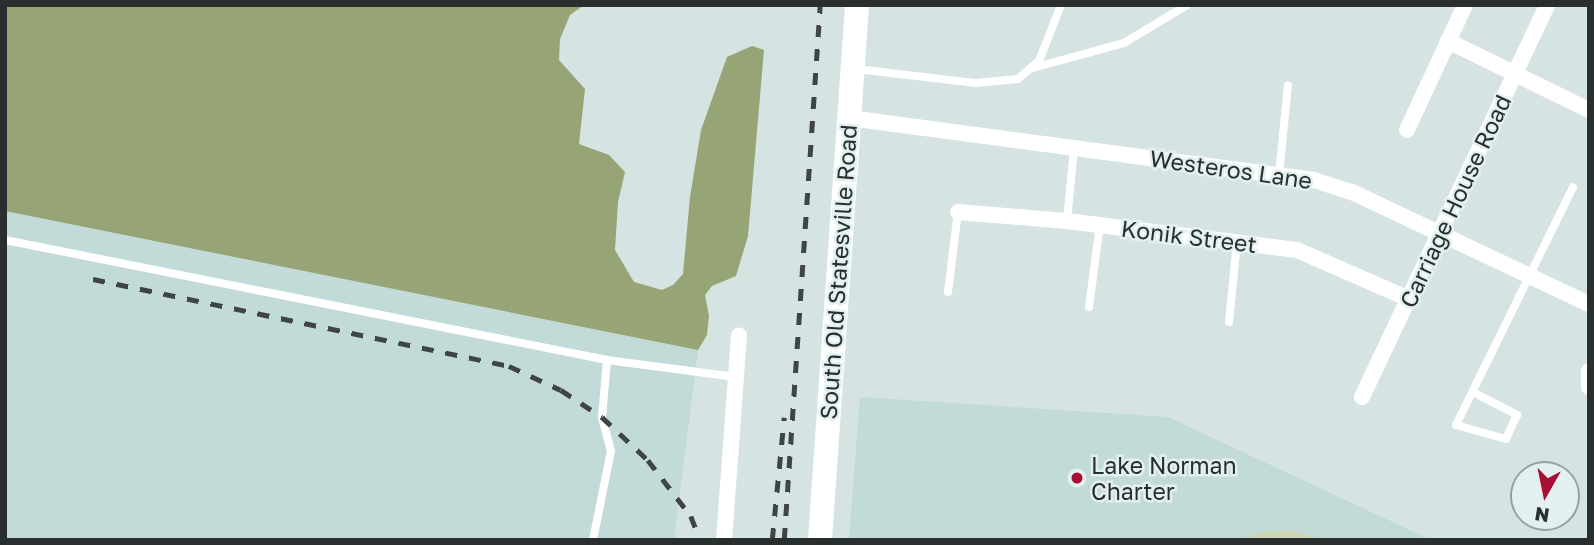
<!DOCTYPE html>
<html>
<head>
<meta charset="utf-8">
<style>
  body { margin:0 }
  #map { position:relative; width:1594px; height:545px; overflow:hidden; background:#d5e3e2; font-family:"Golos Text",sans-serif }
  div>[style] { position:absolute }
  .built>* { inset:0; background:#c2dad8 }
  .green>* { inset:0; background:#ccd7b4 }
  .forest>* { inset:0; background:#97a576 }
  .service>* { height:8px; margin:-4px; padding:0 4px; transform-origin:4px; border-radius:4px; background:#fff }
  .minor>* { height:16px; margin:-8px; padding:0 8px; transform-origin:8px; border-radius:8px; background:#fff }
  .primary>* { height:24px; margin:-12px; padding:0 12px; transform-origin:12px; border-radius:12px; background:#fff }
  .rail>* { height:4.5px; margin-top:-2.25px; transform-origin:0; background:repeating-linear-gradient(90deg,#3f4545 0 12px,transparent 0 24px) }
  .dots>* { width:19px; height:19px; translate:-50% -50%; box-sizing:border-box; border:4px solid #e2f0ef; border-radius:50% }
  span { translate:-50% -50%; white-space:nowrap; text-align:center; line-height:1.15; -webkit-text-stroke:5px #e2f0ef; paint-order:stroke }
  .street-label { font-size:23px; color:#292e2e }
  .poi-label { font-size:23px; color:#292e2e }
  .left { translate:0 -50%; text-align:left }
  .frame { position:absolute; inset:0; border:7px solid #292e2e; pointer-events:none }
  .north { position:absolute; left:1510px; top:461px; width:70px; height:70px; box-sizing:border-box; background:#e2f0ef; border:2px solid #98a2a2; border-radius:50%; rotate:189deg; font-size:19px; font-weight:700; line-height:28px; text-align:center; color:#292e2e }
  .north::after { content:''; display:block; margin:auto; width:24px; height:32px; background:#a70f34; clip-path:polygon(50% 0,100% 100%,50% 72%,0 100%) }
</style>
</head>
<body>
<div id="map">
  <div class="built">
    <i style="clip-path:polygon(5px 211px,698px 350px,674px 540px,5px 540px)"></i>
    <i style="clip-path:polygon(860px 397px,1168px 417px,1431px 540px,849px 540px)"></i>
  </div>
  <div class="green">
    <i style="clip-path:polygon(1289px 530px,1324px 540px,1241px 540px,1261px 532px)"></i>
  </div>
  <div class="forest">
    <i style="clip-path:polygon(5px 5px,584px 5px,570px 15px,560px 39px,559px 60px,585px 89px,579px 144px,609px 155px,625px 172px,618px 202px,615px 250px,634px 282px,662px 290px,673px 285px,683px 274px,690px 197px,701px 130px,727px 57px,752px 46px,764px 50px,748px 236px,736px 276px,712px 286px,705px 295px,709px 316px,707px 335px,698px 350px,5px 211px)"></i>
  </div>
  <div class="service">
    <i style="left:856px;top:69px;width:121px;rotate:6.7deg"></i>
    <i style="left:976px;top:83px;width:42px;rotate:-5.4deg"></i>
    <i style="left:1018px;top:79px;width:28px;rotate:-41deg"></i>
    <i style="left:1039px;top:61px;width:60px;rotate:-68.6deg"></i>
    <i style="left:1029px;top:69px;width:98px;rotate:-15.3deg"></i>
    <i style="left:1124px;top:43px;width:74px;rotate:-31.1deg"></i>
    <i style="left:1279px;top:175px;width:90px;rotate:-84.3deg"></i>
    <i style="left:1067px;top:221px;width:73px;rotate:-84.5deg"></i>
    <i style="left:5px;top:240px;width:614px;rotate:11.27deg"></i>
    <i style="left:607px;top:360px;width:130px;rotate:7.5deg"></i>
    <i style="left:948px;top:292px;width:81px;rotate:-82.9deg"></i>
    <i style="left:1089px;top:307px;width:83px;rotate:-82.4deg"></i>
    <i style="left:1229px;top:322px;width:80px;rotate:-84.3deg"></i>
    <i style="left:1473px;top:392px;width:50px;rotate:27.6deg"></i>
    <i style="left:1517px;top:415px;width:26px;rotate:115deg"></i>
    <i style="left:1506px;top:439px;width:52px;rotate:-164.4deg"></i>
    <i style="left:1456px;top:425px;width:265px;rotate:-63.8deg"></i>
    <i style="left:593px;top:540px;width:91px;rotate:-78.6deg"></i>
    <i style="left:611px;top:451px;width:35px;rotate:-105deg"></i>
    <i style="left:602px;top:417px;width:57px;rotate:-85deg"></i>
  </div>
  <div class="minor">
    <i style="left:1448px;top:41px;width:157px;rotate:26.1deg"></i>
    <i style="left:849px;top:118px;width:469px;rotate:7.6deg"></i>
    <i style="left:1314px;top:180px;width:40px;rotate:18deg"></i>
    <i style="left:1352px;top:192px;width:262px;rotate:25.3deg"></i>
    <i style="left:1407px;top:130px;width:138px;rotate:-65.1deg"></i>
    <i style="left:958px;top:212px;width:109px;rotate:4.7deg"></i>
    <i style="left:1067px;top:221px;width:232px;rotate:7.2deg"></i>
    <i style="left:1297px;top:250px;width:122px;rotate:23.6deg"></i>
    <i style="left:1589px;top:371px;width:16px;rotate:90deg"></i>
    <i style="left:1362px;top:397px;width:433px;rotate:-64.7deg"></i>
    <i style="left:724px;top:540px;width:205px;rotate:-85.8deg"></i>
  </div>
  <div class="primary">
    <i style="left:820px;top:540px;width:536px;rotate:-86.04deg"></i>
  </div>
  <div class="rail">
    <i style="left:93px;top:279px;width:425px;rotate:11.8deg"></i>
    <i style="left:509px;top:366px;width:57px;rotate:24.8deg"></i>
    <i style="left:561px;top:390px;width:49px;rotate:33.4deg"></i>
    <i style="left:602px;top:417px;width:63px;rotate:43.1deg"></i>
    <i style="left:648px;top:460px;width:71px;rotate:52.5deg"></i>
    <i style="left:691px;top:516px;width:26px;rotate:69deg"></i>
    <i style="left:772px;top:540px;width:123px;rotate:-84.4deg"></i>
    <i style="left:784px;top:540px;width:536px;rotate:-86.15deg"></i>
  </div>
  <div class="dots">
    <i style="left:1077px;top:478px;background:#a70f34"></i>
  </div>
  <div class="street-label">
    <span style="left:1231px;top:169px;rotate:8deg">Westeros Lane</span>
    <span style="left:1455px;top:201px;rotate:-65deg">Carriage House Road</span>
    <span style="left:1189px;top:236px;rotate:7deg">Konik Street</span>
    <span style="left:838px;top:272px;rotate:-86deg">South Old Statesville Road</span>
  </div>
  <div class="poi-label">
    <span class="left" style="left:1091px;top:478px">Lake Norman<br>Charter</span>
  </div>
  <div class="frame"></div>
  <div class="north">N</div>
</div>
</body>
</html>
